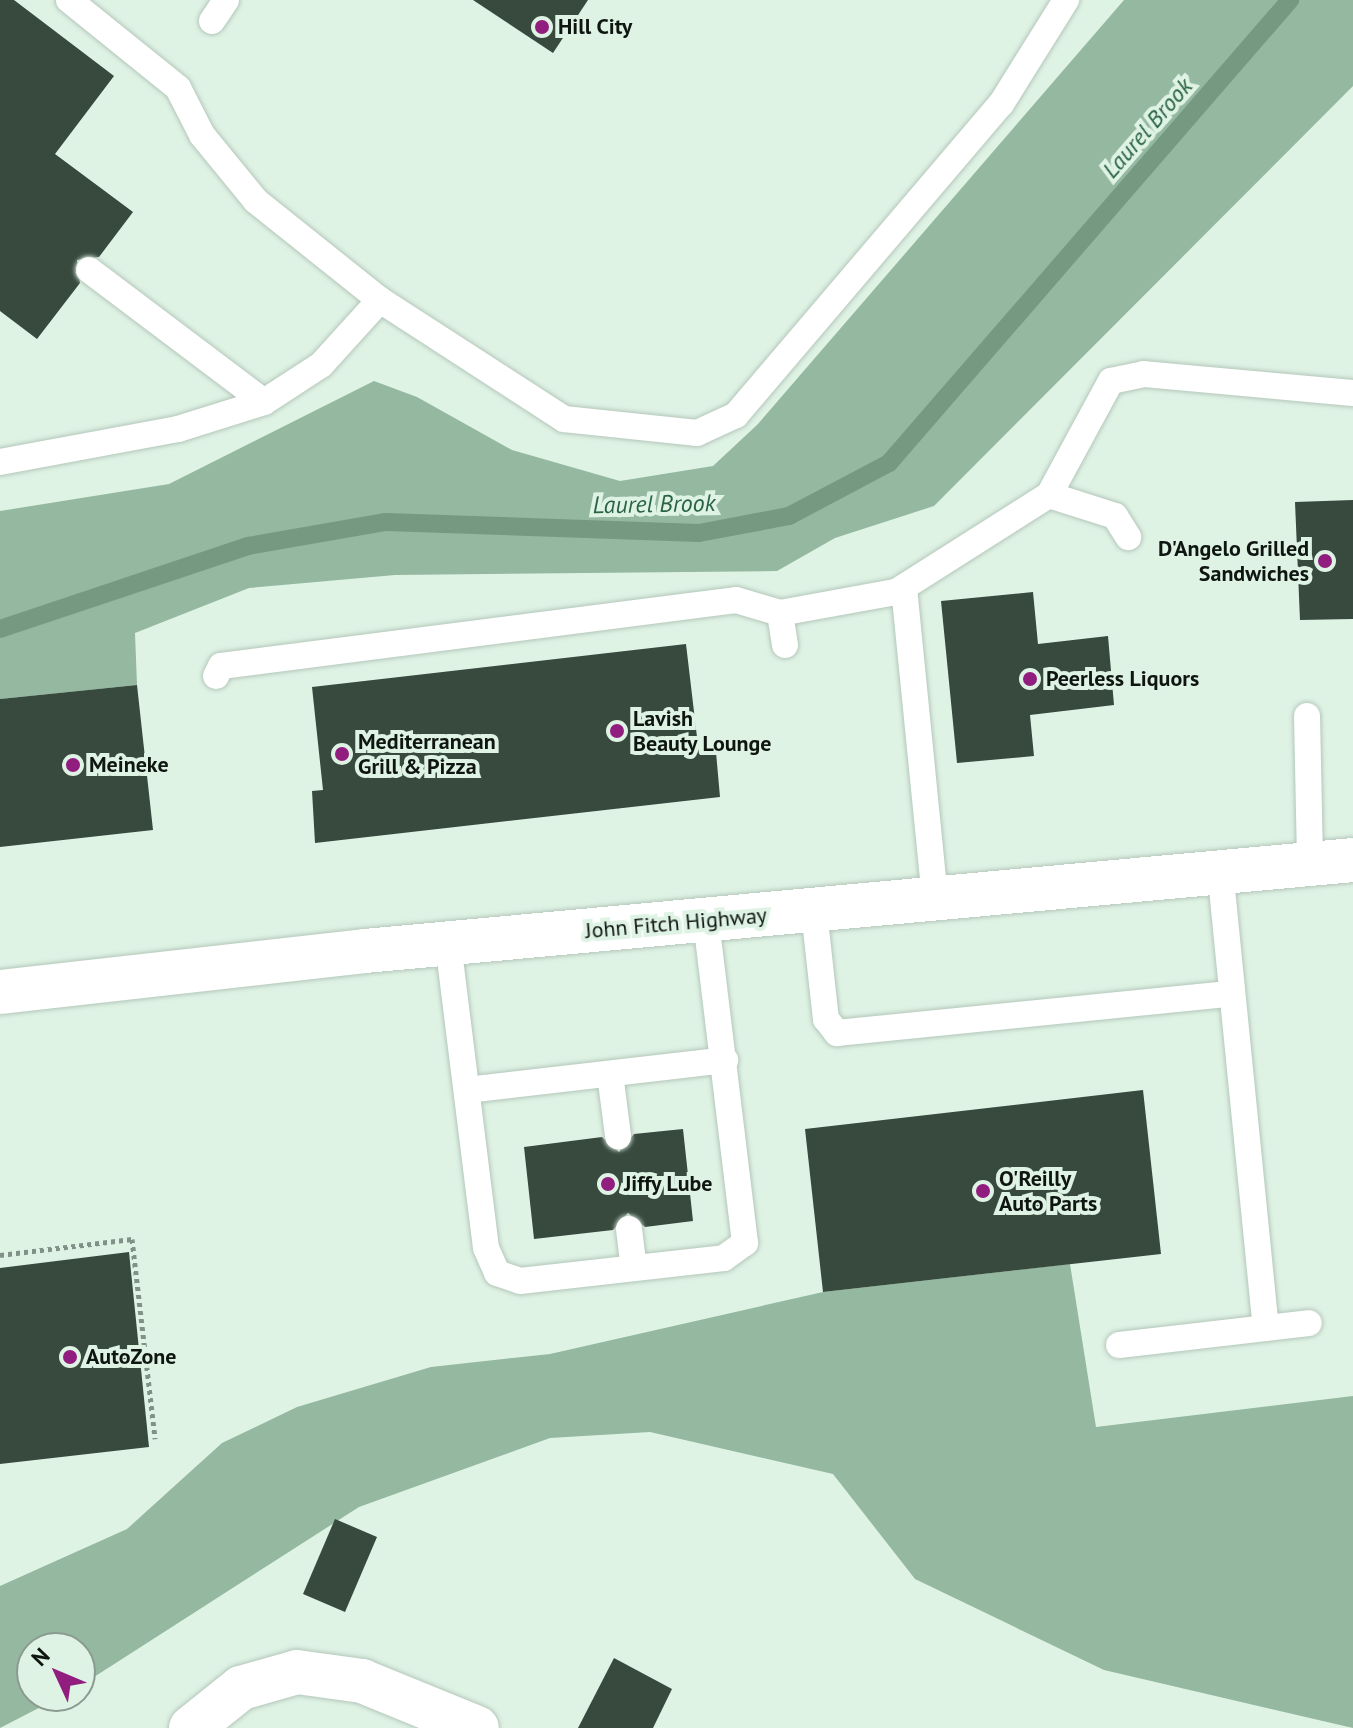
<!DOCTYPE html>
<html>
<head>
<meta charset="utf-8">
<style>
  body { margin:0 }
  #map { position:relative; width:1353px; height:1728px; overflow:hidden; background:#dff3e5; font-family:"PT Sans",sans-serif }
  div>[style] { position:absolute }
  .forest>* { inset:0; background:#94b8a0 }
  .stream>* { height:18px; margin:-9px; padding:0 9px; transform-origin:9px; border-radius:9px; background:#769982 }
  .building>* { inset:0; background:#38493e }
  .path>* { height:5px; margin-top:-2.5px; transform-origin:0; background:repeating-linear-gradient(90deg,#829187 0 4px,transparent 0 8px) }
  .roads { filter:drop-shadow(0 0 2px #b4c7ba) drop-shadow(0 0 2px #b4c7ba) }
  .service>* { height:26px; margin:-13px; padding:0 13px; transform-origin:13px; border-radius:13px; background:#fff }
  .minor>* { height:44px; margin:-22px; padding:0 22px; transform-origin:22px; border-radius:22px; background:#fff }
  .secondary>* { height:44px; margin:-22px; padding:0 22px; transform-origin:22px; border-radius:22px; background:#fff }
  .dots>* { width:22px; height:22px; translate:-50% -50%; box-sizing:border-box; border:4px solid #dff3e5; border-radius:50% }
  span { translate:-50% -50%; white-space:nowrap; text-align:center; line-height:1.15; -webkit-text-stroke:8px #dff3e5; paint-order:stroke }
  .poi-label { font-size:22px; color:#0f1611; font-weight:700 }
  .left { translate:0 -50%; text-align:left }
  .right { translate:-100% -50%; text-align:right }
  .street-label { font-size:22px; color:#0f1611 }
  .water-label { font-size:24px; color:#2a6342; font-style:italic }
  .north { position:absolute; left:16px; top:1632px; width:80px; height:80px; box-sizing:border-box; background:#dff3e5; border:2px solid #8c9b90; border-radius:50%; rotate:314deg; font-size:22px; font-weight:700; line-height:32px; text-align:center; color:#0f1611 }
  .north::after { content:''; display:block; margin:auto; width:28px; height:36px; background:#911e7e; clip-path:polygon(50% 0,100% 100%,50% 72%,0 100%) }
</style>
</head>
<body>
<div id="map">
  <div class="forest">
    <i style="clip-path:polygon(1124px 0,1353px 0,1353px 86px,934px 506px,835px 538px,777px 571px,395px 575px,249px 588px,135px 633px,137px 685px,0 699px,0 511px,169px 484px,374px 381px,417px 397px,512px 450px,620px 481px,713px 466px,758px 424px)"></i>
    <i style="clip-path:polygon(1070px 1264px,1096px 1427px,1353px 1396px,1353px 1728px,1104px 1670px,915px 1579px,833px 1474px,650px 1432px,550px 1438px,359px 1507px,80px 1686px,80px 1648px,32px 1648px,32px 1696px,62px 1696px,0 1728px,0 1586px,127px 1529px,222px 1443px,297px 1407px,431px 1367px,550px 1354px,823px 1292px)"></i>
  </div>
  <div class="stream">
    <i style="left:0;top:629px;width:262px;rotate:-18.5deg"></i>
    <i style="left:248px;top:546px;width:140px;rotate:-9.9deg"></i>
    <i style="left:386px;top:522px;width:313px;rotate:2deg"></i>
    <i style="left:699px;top:533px;width:92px;rotate:-10.7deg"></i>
    <i style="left:789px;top:516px;width:113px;rotate:-27.9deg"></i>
    <i style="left:889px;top:463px;width:613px;rotate:-49.1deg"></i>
  </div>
  <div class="building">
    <i style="clip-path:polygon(0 0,14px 0,114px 76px,55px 154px,133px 212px,99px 257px,77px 260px,80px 283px,37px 339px,0 311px)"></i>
    <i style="clip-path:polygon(473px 0,588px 0,553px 53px)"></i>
    <i style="clip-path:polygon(1353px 500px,1353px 619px,1300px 620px,1295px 502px)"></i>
    <i style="clip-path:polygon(1033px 592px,1038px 644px,1108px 636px,1114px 705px,1030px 715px,1034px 756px,957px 763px,941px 601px)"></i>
    <i style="clip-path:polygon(686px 644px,699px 754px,716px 752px,720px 797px,315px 843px,312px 791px,323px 790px,312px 687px)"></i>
    <i style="clip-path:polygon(137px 685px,153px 830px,0 847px,0 699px)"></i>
    <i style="clip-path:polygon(1143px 1090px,1161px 1254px,823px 1292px,805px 1129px)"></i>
    <i style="clip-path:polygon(683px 1129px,693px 1221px,645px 1227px,628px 1213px,613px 1230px,534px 1239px,524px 1147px,602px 1137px,619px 1152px,634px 1134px)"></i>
    <i style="clip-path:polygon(129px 1252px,149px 1447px,0 1464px,0 1268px)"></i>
    <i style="clip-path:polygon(335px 1519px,377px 1537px,345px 1612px,303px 1594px)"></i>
    <i style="clip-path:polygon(614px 1658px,672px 1689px,653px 1728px,578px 1728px)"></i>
  </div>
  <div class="path">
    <i style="left:0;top:1255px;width:133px;rotate:-6.9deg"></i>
    <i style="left:132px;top:1239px;width:201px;rotate:83.4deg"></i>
  </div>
  <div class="roads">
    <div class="service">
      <i style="left:69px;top:0;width:140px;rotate:38.9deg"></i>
      <i style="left:178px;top:88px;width:53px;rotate:62.9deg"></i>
      <i style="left:202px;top:135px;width:85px;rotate:50.7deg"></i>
      <i style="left:256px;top:201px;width:159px;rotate:38.6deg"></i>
      <i style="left:380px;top:300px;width:219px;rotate:32.9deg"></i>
      <i style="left:564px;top:419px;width:134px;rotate:6deg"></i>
      <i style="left:697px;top:433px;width:43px;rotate:-24.8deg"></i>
      <i style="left:736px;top:415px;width:409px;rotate:-49.6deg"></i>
      <i style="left:1001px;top:104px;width:123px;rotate:-58deg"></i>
      <i style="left:212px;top:21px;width:25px;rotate:-56deg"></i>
      <i style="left:89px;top:270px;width:219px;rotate:37deg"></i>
      <i style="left:0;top:462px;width:181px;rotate:-10.5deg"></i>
      <i style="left:178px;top:429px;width:90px;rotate:-17.4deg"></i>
      <i style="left:264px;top:402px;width:68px;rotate:-33deg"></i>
      <i style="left:321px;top:365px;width:88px;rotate:-47.8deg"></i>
      <i style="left:1049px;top:495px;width:69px;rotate:17.7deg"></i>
      <i style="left:1115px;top:516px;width:25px;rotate:58deg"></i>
      <i style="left:904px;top:588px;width:312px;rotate:84.3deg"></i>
      <i style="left:785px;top:645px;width:32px;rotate:-99deg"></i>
      <i style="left:780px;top:613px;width:118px;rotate:-10.3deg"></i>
      <i style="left:896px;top:592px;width:181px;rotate:-32.4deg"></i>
      <i style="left:1049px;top:495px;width:130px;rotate:-61.5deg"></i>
      <i style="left:1111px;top:381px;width:34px;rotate:-12deg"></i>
      <i style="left:1144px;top:374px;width:210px;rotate:5.2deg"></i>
      <i style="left:216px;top:676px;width:11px;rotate:-63deg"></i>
      <i style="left:221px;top:666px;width:519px;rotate:-7.3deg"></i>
      <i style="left:736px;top:600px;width:46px;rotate:16.5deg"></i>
      <i style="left:1307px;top:716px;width:148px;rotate:88.8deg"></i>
      <i style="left:1220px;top:869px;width:461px;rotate:84.3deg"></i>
      <i style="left:814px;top:911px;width:109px;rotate:83.7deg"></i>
      <i style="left:826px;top:1019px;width:18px;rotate:52deg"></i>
      <i style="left:837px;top:1033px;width:396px;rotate:-5.7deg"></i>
      <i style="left:448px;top:943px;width:307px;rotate:82.9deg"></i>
      <i style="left:486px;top:1248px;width:27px;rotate:66deg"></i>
      <i style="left:497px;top:1273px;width:24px;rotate:19deg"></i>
      <i style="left:520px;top:1281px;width:205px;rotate:-6.4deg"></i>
      <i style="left:724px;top:1258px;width:26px;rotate:-36deg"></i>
      <i style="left:745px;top:1243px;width:324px;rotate:-96.9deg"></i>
      <i style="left:610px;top:1074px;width:63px;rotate:82.6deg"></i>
      <i style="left:467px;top:1090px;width:260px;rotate:-6.6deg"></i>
      <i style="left:629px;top:1229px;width:39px;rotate:83deg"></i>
      <i style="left:1119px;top:1345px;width:191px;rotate:-6.6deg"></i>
    </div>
    <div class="minor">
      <i style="left:191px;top:1728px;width:64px;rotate:-38.7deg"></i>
      <i style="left:241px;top:1688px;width:58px;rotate:-15.9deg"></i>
      <i style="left:297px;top:1672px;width:66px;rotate:7.9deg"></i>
      <i style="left:362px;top:1681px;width:124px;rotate:22.2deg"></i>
    </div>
    <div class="secondary">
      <i style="left:0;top:992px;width:367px;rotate:-6.4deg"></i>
      <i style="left:365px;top:951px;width:992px;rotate:-5.26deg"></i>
    </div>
  </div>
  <div class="dots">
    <i style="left:542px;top:27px;background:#911e7e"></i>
    <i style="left:1325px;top:561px;background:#911e7e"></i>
    <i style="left:1030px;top:679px;background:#911e7e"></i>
    <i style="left:617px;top:731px;background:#911e7e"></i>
    <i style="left:342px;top:754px;background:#911e7e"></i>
    <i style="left:73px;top:765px;background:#911e7e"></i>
    <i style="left:608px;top:1184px;background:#911e7e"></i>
    <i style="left:983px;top:1191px;background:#911e7e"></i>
    <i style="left:70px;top:1357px;background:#911e7e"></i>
  </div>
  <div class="poi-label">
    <span class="left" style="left:558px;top:27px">Hill City</span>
    <span class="right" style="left:1309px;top:561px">D'Angelo Grilled<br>Sandwiches</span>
    <span class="left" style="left:1046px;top:679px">Peerless Liquors</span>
    <span class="left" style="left:633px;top:731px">Lavish<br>Beauty Lounge</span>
    <span class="left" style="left:358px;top:754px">Mediterranean<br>Grill &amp; Pizza</span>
    <span class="left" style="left:89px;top:765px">Meineke</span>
    <span class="left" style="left:999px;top:1191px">O'Reilly<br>Auto Parts</span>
    <span class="left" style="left:624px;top:1184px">Jiffy Lube</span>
    <span class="left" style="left:86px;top:1357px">AutoZone</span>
  </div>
  <div class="street-label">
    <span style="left:676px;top:923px;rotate:-5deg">John Fitch Highway</span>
  </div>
  <div class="water-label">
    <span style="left:1147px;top:128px;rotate:-49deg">Laurel Brook</span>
    <span style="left:654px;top:504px;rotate:-1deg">Laurel Brook</span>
  </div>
  <div class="north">N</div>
</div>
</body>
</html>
